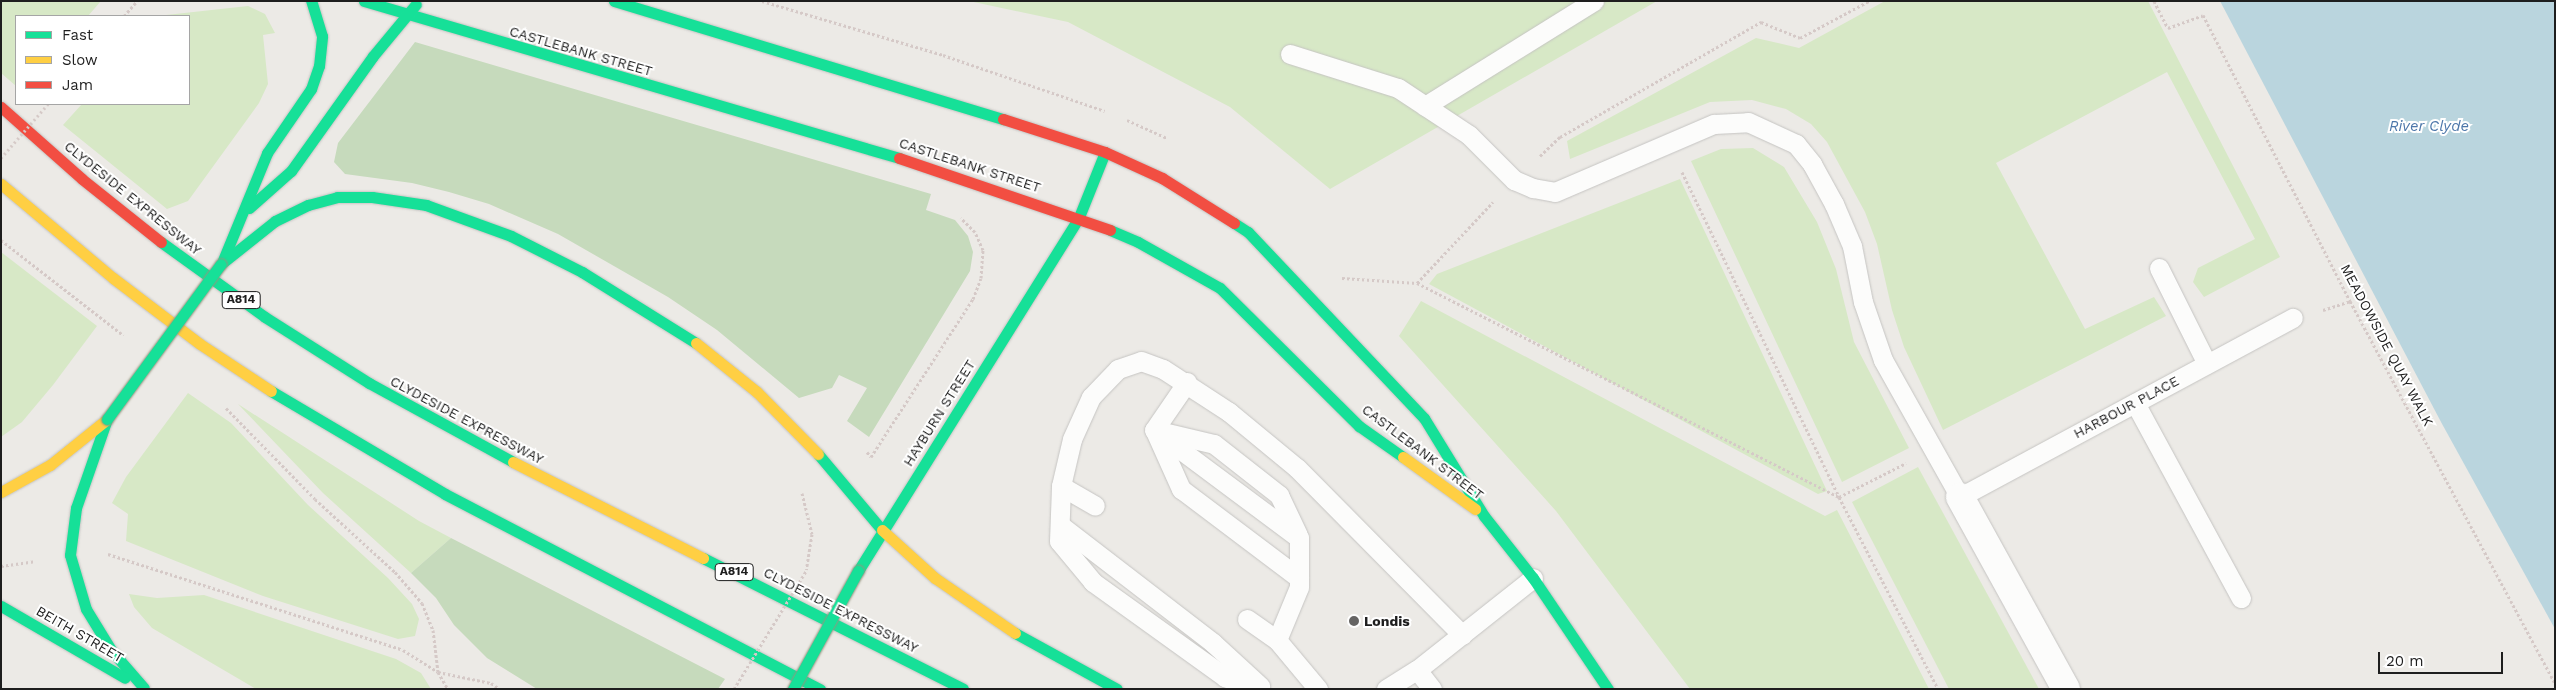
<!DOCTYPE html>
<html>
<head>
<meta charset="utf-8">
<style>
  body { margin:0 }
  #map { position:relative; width:2556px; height:690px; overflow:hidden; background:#eceae6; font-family:"Work Sans",sans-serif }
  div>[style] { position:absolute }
  .grass>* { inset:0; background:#d7e8c6 }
  .forest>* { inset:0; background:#c6dabc }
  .water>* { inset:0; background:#bad5de }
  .path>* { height:3px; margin-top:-1.5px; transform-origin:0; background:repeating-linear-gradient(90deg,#d5c9c7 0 2.5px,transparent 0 5px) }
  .roads { filter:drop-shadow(0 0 1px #c5c4c2) drop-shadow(0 0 1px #c5c4c2) }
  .lane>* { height:19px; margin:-9.5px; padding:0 9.5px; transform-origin:9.5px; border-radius:9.5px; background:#fcfcfb }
  .street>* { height:28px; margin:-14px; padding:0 14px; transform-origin:14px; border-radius:14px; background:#fcfcfb }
  .fast>* { height:11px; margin:-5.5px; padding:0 5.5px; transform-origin:5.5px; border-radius:5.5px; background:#16e098 }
  .slow>* { height:11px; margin:-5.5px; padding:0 5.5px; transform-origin:5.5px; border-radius:5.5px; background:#ffcf43 }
  .jam>* { height:11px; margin:-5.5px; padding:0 5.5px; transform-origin:5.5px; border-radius:5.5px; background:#f24e42 }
  .path-bridge>* { height:3px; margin-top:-1.5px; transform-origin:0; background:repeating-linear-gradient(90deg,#d5c9c7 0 2.5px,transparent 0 5px) }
  .bridges { filter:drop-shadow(0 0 1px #92957f) drop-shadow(0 0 1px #92957f) }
  .fast-bridge>* { height:11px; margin:-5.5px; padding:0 5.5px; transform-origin:5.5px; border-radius:5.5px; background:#16e098 }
  .dots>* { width:14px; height:14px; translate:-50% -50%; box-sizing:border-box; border:2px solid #fff; border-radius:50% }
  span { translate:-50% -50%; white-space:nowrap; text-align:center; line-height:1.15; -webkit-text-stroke:4px #fff; paint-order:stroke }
  .shield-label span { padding:1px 4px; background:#fff; border:1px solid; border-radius:4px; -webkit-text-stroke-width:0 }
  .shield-label { font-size:12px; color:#1e1e1e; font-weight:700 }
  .street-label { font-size:14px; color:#1e1e1e }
  .poi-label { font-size:14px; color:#1e1e1e; font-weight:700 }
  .left { translate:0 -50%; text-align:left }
  .water-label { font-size:15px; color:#4d77aa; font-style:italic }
  .frame { position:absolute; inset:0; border:2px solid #1e1e1e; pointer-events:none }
  .legend { position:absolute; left:15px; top:15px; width:175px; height:90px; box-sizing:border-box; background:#fff; border:1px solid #a5a5a5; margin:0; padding:6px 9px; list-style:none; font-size:15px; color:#1e1e1e }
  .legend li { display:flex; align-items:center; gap:10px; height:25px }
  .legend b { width:25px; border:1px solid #a5a5a5 }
  .scale { position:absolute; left:2378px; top:652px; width:125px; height:22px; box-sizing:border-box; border:2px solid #1e1e1e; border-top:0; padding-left:6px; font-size:15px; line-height:18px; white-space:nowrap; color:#1e1e1e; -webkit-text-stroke:4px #fff; paint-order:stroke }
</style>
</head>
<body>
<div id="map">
  <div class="grass">
    <i style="clip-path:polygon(1px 1px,101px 1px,88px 16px,16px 16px,16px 86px,1px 73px)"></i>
    <i style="clip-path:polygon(969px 1px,1657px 1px,1330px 189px,1230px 107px,1068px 22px)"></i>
    <i style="clip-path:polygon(1885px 1px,2148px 1px,2280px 257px,2204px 297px,2193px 282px,2198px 268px,2255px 239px,2167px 72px,1996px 163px,2085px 329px,2154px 297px,2166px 316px,1943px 430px,1904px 347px,1892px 310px,1877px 244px,1865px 212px,1827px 142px,1811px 124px,1786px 109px,1752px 100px,1710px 102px,1570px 159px,1567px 141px,1756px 38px,1799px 48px)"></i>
    <i style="clip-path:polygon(248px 6px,265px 14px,275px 33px,263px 35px,268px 84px,259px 103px,188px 201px,167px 209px,63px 125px,82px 104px,189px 104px,189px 16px,157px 16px)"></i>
    <i style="clip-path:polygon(1753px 148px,1784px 167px,1817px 222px,1836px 269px,1854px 342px,1909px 448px,1842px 482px,1691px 161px,1721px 149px)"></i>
    <i style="clip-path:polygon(1680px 179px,1827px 491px,1818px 494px,1429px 284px,1437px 274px)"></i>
    <i style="clip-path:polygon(1px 252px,97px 326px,53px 385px,22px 422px,1px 437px)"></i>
    <i style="clip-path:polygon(1421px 301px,1825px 516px,1837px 510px,1929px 689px,1690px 689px,1556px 511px,1399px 336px)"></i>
    <i style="clip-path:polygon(188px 393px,231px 423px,308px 505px,388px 578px,412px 604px,419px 619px,415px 636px,398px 639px,263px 596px,126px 541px,128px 514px,112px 503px,126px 477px)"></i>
    <i style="clip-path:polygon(238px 404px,419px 521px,451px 538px,411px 573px,323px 493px)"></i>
    <i style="clip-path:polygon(1918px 467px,2039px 689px,1949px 689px,1852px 502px)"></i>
    <i style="clip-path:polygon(129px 594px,157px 598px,204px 595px,396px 659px,421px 673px,431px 689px,256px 689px,152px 628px,134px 607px)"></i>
  </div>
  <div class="forest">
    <i style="clip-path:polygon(415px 42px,931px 194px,926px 210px,955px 220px,968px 236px,973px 252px,970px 271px,869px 437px,847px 421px,867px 388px,839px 375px,832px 388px,799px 398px,717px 330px,668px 297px,558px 234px,489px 204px,449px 192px,412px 183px,345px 174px,334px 162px,338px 143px)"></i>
    <i style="clip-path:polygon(451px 538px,725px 679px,718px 689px,537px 689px,487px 658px,454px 625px,436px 598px,411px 573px)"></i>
  </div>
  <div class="water">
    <i style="clip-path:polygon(2220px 1px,2555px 1px,2555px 629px,2441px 422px)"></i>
  </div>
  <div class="path">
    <i style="left:762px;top:1px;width:189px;rotate:16.6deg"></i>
    <i style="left:943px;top:55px;width:171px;rotate:19.1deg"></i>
    <i style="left:2154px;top:1px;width:30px;rotate:63deg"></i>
    <i style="left:2168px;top:28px;width:37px;rotate:-20deg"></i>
    <i style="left:2203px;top:15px;width:322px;rotate:62.8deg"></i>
    <i style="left:2350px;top:301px;width:434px;rotate:61.8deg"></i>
    <i style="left:124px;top:16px;width:20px;rotate:-49deg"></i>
    <i style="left:1127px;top:120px;width:44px;rotate:24.2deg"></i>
    <i style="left:1540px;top:156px;width:28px;rotate:-44deg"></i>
    <i style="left:1560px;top:137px;width:232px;rotate:-29.8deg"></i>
    <i style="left:1761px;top:22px;width:42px;rotate:22.3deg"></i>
    <i style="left:1800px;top:38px;width:78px;rotate:-28.2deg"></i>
    <i style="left:1682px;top:172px;width:361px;rotate:64.2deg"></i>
    <i style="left:1839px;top:497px;width:216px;rotate:62.7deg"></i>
    <i style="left:1px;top:240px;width:155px;rotate:37.9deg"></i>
    <i style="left:1342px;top:278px;width:75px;rotate:3.8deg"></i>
    <i style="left:1417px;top:283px;width:473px;rotate:26.9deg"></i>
    <i style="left:1417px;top:283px;width:111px;rotate:-46.8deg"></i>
    <i style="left:2323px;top:310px;width:28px;rotate:-18deg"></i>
    <i style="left:226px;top:408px;width:127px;rotate:45.6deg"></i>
    <i style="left:315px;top:499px;width:108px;rotate:42.4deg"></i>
    <i style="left:395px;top:572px;width:41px;rotate:48.9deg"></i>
    <i style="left:422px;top:603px;width:29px;rotate:68deg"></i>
    <i style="left:433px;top:630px;width:42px;rotate:83.2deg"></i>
    <i style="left:438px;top:672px;width:20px;rotate:60deg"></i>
    <i style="left:867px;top:452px;width:6px;rotate:51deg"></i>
    <i style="left:871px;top:457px;width:188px;rotate:-57.2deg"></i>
    <i style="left:973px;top:299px;width:22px;rotate:-69deg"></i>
    <i style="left:981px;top:278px;width:28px;rotate:-86deg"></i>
    <i style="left:983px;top:250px;width:20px;rotate:-114deg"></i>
    <i style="left:975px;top:232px;width:20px;rotate:-135deg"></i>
    <i style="left:802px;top:493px;width:42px;rotate:76.3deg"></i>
    <i style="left:812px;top:534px;width:36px;rotate:99deg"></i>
    <i style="left:1839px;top:497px;width:75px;rotate:-26.9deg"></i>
    <i style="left:108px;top:554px;width:310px;rotate:18deg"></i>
    <i style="left:403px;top:650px;width:41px;rotate:32.2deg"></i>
    <i style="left:438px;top:672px;width:54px;rotate:11.7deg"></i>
    <i style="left:491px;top:683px;width:11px;rotate:34deg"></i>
    <i style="left:1px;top:566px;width:34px;rotate:-8deg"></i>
  </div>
  <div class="roads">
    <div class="lane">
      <i style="left:1290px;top:54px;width:113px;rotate:17.5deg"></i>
      <i style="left:1398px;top:88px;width:85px;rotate:33.5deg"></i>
      <i style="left:1469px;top:135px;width:64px;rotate:45deg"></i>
      <i style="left:1514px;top:180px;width:21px;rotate:23deg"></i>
      <i style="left:1533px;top:188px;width:22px;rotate:10deg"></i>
      <i style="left:1555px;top:192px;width:173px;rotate:-23.2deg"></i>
      <i style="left:1714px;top:124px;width:34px;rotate:-3deg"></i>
      <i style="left:1748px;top:122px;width:53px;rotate:24.6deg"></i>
      <i style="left:1796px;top:144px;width:26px;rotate:51deg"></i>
      <i style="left:1812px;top:164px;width:46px;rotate:61.2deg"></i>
      <i style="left:1834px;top:204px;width:46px;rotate:66.8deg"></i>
      <i style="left:1852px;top:246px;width:57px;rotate:78.9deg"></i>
      <i style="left:1863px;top:302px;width:61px;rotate:71deg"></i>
      <i style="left:1883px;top:360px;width:157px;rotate:60.7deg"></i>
      <i style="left:1960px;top:497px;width:378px;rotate:-28.3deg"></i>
      <i style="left:1425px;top:106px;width:199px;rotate:-31.9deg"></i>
      <i style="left:2159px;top:268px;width:107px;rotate:63.4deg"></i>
      <i style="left:1187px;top:382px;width:58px;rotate:124.5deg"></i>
      <i style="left:1154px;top:430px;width:181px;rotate:36.7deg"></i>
      <i style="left:1299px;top:538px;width:49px;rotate:90deg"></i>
      <i style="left:1299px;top:587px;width:57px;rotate:112.5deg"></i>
      <i style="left:1277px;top:640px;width:64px;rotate:50.1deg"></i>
      <i style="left:2135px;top:403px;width:222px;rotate:61.5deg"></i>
      <i style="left:1155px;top:431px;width:64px;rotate:65.9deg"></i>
      <i style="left:1181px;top:489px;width:148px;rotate:37deg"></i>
      <i style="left:1163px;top:432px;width:52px;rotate:13.2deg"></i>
      <i style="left:1214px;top:444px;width:83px;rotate:38.1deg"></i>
      <i style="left:1279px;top:495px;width:44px;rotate:64.6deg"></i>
      <i style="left:1061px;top:486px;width:39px;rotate:30deg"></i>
      <i style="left:1060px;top:525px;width:193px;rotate:37.6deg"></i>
      <i style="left:1213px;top:643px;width:64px;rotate:42.5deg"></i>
      <i style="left:1247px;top:619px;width:37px;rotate:35deg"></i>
      <i style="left:1259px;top:689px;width:36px;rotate:-161deg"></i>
      <i style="left:1225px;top:677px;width:163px;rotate:-144.3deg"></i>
      <i style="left:1093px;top:582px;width:53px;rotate:-129.7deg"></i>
      <i style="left:1059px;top:541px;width:55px;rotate:-87.9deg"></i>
      <i style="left:1061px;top:486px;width:48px;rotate:-76.8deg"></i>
      <i style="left:1072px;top:439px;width:46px;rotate:-65.7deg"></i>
      <i style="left:1091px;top:397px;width:39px;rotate:-46deg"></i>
      <i style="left:1118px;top:369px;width:24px;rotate:-19deg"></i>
      <i style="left:1141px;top:361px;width:23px;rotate:20deg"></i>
      <i style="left:1163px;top:369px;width:79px;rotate:33.1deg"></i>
      <i style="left:1229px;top:412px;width:88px;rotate:39.5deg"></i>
      <i style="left:1297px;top:468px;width:235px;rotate:45.3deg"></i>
      <i style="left:1386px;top:689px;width:36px;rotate:-32deg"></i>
      <i style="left:1432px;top:689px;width:24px;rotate:-128deg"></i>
      <i style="left:1417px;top:670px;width:148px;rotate:-38.4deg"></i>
    </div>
    <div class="street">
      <i style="left:1960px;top:497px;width:219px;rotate:61.1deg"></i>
    </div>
    <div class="fast">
      <i style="left:364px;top:1px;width:558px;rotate:16.35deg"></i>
      <i style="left:614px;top:1px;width:407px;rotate:16.9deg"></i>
      <i style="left:249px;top:208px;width:56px;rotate:-41.4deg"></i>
      <i style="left:291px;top:171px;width:141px;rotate:-54.5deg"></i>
      <i style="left:373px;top:56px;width:67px;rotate:-50.4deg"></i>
      <i style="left:1234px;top:223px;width:17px;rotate:33deg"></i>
      <i style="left:1248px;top:232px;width:256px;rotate:46.6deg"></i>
      <i style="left:1424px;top:418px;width:115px;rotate:58.5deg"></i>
      <i style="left:1484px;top:516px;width:79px;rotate:51.7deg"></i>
      <i style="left:1533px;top:578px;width:134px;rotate:56deg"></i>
      <i style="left:1110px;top:230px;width:30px;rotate:23deg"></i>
      <i style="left:1138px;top:242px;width:94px;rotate:29.3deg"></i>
      <i style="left:1220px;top:288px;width:196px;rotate:44.8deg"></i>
      <i style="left:1359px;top:426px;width:54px;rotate:35.2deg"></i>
      <i style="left:161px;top:242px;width:128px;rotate:35.8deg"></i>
      <i style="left:265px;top:317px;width:123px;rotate:32.4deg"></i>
      <i style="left:369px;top:383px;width:164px;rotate:28.7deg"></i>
      <i style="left:223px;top:260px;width:116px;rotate:-67.6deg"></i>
      <i style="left:267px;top:153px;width:78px;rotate:-55.5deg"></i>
      <i style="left:311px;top:89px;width:24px;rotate:-71deg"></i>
      <i style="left:319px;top:66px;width:30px;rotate:-84deg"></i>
      <i style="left:322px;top:36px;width:37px;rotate:-107deg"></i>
      <i style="left:221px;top:264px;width:69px;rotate:-38.5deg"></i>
      <i style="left:275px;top:221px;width:37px;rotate:-26deg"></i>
      <i style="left:308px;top:205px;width:30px;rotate:-15deg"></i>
      <i style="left:337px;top:197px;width:35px"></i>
      <i style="left:372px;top:197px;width:55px;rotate:8.4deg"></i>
      <i style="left:426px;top:205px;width:90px;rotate:20deg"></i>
      <i style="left:511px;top:236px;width:80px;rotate:26.9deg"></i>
      <i style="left:582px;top:272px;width:134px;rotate:31.9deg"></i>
      <i style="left:271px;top:391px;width:202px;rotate:30.6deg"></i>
      <i style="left:445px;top:494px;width:423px;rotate:27.5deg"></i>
      <i style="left:107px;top:419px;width:94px;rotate:109.2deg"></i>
      <i style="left:76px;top:508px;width:47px;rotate:97.3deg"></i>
      <i style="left:70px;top:555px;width:56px;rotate:73.5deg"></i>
      <i style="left:86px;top:609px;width:48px;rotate:58.6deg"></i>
      <i style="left:111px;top:650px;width:50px;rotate:49deg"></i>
      <i style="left:818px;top:454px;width:99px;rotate:49.9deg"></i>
      <i style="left:703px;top:558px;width:291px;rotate:26.7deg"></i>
      <i style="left:858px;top:571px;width:417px;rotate:-58deg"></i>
      <i style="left:1079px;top:217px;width:70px;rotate:-68.2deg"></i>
      <i style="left:1px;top:606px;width:143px;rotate:30.1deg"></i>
      <i style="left:1015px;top:633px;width:116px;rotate:28.8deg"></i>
    </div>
    <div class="slow">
      <i style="left:1px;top:184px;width:146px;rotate:40deg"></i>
      <i style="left:113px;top:278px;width:109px;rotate:37.2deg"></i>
      <i style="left:200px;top:344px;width:85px;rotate:33.5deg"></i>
      <i style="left:696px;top:343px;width:78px;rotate:38.8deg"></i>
      <i style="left:757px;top:392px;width:87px;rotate:45.5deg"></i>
      <i style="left:1403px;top:457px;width:89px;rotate:35.8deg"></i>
      <i style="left:513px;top:462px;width:213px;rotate:26.8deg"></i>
      <i style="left:1px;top:492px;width:56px;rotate:-28.9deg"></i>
      <i style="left:50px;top:465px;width:72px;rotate:-38.8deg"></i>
      <i style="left:882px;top:530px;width:72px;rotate:42.2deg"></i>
      <i style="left:935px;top:578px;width:97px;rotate:34.5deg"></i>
    </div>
    <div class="jam">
      <i style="left:1px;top:107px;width:108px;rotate:41.6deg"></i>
      <i style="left:82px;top:179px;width:101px;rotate:38.6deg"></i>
      <i style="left:1003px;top:119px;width:107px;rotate:17.9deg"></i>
      <i style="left:1105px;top:152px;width:63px;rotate:24.5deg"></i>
      <i style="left:1162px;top:178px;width:85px;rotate:32deg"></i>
      <i style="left:899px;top:158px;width:223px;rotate:18.8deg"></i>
    </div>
  </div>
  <div class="path-bridge">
    <i style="left:1px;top:158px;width:72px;rotate:-49deg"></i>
    <i style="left:734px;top:689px;width:138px;rotate:-58.6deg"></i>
  </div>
  <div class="bridges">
    <div class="fast-bridge">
      <i style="left:107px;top:419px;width:192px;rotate:-53.7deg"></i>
      <i style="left:793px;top:689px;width:135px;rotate:-61.2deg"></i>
    </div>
  </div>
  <div class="dots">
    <i style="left:1354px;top:621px;background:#666564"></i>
  </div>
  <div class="shield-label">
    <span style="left:241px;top:300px">A814</span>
    <span style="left:734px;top:572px">A814</span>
  </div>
  <div class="street-label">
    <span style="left:581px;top:51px;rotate:16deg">CASTLEBANK STREET</span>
    <span style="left:970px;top:165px;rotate:18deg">CASTLEBANK STREET</span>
    <span style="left:133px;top:198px;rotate:39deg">CLYDESIDE EXPRESSWAY</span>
    <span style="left:2387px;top:345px;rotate:62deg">MEADOWSIDE QUAY WALK</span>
    <span style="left:2126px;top:407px;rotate:-28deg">HARBOUR PLACE</span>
    <span style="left:939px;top:413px;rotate:-58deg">HAYBURN STREET</span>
    <span style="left:467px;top:420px;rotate:28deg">CLYDESIDE EXPRESSWAY</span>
    <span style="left:1423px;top:452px;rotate:37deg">CASTLEBANK STREET</span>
    <span style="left:841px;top:610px;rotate:27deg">CLYDESIDE EXPRESSWAY</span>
    <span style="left:80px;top:634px;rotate:30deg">BEITH STREET</span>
  </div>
  <div class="poi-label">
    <span class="left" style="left:1364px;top:621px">Londis</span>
  </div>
  <div class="water-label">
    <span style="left:2429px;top:127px">River Clyde</span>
  </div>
  <div class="frame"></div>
  <ul class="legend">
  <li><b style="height:6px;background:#16e098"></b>Fast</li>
  <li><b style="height:6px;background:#ffcf43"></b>Slow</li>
  <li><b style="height:6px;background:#f24e42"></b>Jam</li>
  </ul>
  <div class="scale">20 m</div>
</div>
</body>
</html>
